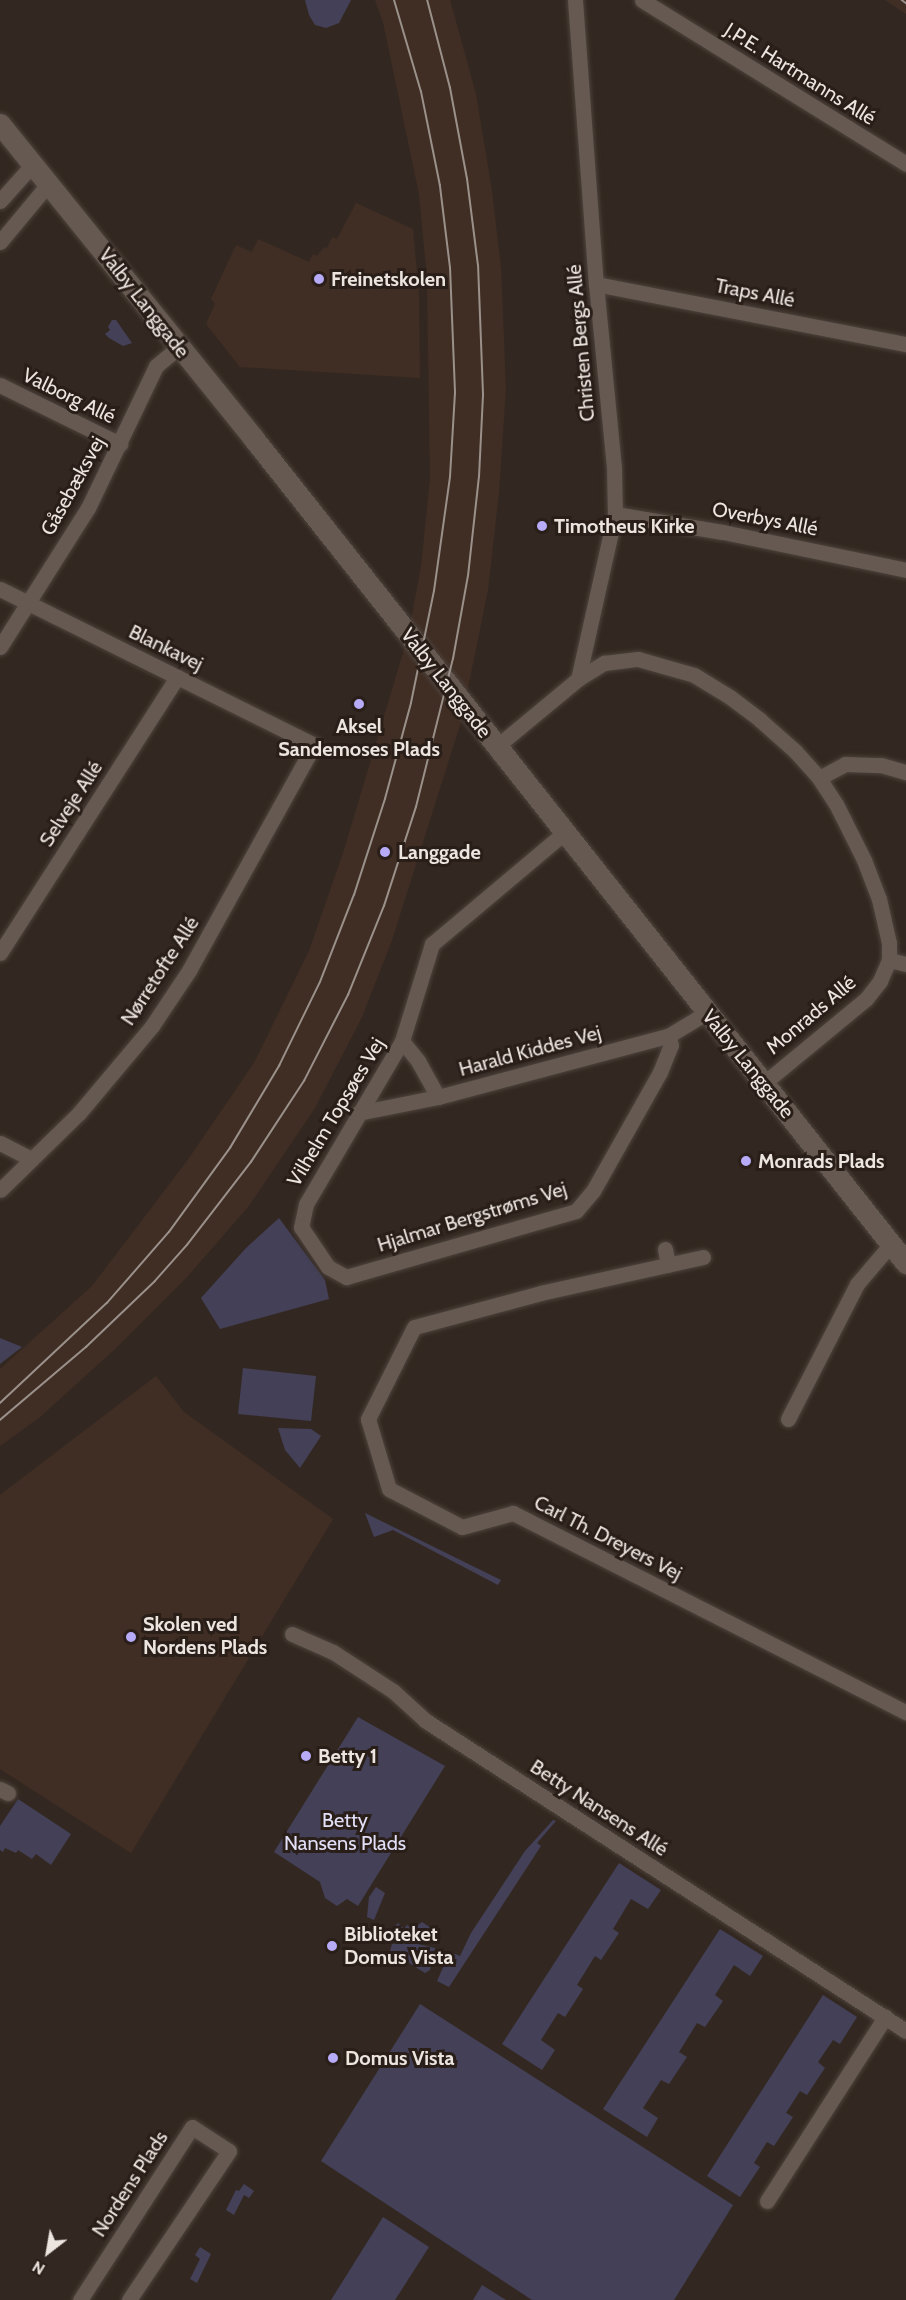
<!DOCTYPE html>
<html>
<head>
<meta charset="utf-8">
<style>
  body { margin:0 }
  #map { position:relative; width:906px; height:2300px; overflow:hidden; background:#332821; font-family:Cabin,sans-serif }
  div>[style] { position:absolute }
  .built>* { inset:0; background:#402e24 }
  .green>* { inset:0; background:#434058 }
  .roads { filter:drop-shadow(0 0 2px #4d433d) drop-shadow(0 0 2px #4d433d) }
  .street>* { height:15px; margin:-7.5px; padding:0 7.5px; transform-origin:7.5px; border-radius:7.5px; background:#665951 }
  .secondary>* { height:21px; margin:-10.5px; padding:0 10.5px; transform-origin:10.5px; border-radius:10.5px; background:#665951 }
  .tram>* { height:1.5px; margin:-0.75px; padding:0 0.75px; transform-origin:0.75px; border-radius:0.75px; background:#9a918b }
  .dots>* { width:16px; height:16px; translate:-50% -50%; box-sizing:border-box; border:3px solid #291e18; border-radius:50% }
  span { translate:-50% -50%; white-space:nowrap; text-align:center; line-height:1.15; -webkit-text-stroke:6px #291e18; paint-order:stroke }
  .street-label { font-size:20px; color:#ece4df }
  .poi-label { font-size:20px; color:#ece4df; font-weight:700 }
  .left { translate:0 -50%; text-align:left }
  .park-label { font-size:20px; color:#e2e0f8 }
  .north { position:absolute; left:18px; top:2222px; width:60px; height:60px; -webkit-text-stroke:4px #291e18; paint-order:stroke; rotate:211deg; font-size:16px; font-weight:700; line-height:24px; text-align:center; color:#ece4df }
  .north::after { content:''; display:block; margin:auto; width:21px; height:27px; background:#ece4df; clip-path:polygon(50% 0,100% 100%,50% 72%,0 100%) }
</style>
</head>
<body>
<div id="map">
  <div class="built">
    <i style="clip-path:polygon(375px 0,450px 0,476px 94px,492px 191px,501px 268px,506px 389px,499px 492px,488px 590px,461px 722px,392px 940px,362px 1017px,315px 1108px,248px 1207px,187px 1277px,114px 1350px,40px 1417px,0 1446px,0 1369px,92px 1286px,187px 1161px,254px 1063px,309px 951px,344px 850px,408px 636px,421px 567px,430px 479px,427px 278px,419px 194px,383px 22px)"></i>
    <i style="clip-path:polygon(885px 0,906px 0,906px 14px)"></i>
    <i style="clip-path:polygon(356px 203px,413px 229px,419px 296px,420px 378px,240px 367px,206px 324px,215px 304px,211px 299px,236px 245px,252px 252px,258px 239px,309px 262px,313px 254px,317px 256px,324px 247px,327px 248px,332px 237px,337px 239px)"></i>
    <i style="clip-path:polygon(156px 1376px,184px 1412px,333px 1519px,131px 1853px,0 1769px,0 1495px)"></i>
  </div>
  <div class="green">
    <i style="clip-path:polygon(305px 0,351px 0,339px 23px,326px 28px,315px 25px,309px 15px)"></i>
    <i style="clip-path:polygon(112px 320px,116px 320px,132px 343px,123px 346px,109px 338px,105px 334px,110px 330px,108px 327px)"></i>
    <i style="clip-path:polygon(279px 1218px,325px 1280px,329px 1299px,220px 1329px,201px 1298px,246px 1248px)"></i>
    <i style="clip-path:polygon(0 1338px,22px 1347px,0 1364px)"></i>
    <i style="clip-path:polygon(243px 1368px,316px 1376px,311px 1421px,238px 1414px)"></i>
    <i style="clip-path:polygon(278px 1428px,311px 1429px,321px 1436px,300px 1468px,285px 1450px)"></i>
    <i style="clip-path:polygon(365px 1513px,501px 1580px,498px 1585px,393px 1530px,374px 1537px)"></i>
    <i style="clip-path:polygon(358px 1717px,445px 1766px,358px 1906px,347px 1899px,337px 1906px,325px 1898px,320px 1882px,274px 1852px)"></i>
    <i style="clip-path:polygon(18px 1799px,71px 1834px,51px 1865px,36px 1854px,32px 1859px,18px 1850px,16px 1853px,5px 1848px,3px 1852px,0 1850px,0 1826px)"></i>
    <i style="clip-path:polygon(553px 1820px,556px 1821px,537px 1843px,541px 1846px,449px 1987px,437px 1981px,450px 1952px,460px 1956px,471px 1933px,525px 1851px)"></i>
    <i style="clip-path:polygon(619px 1863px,661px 1890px,648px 1909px,631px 1899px,613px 1929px,619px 1933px,601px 1960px,595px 1956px,577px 1985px,583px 1989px,565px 2017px,558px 2013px,541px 2040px,555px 2050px,542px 2070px,502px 2044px)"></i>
    <i style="clip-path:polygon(376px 1887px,385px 1893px,374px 1920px,367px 1917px,369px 1897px)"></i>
    <i style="clip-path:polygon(422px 1922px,436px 1931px,428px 1942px,390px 1932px,398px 1923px,404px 1929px,407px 1925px,413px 1929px)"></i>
    <i style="clip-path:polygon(720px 1929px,763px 1956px,750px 1976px,734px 1965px,715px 1995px,723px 2001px,705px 2027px,697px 2023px,679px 2052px,687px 2057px,669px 2084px,661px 2080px,643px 2108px,658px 2118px,647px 2137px,603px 2109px)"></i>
    <i style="clip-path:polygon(400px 1940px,435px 1948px,430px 1970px,425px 1973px,390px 1951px,392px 1944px,400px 1943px)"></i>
    <i style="clip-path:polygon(823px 1995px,857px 2017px,840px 2044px,833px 2040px,818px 2062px,825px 2068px,807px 2095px,800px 2091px,786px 2113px,793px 2117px,774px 2146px,767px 2142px,754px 2163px,760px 2167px,740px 2197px,707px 2176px)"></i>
    <i style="clip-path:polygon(420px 2004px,733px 2205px,674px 2300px,532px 2300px,321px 2161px)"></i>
    <i style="clip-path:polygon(244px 2184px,254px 2191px,249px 2198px,244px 2195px,234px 2215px,226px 2210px,236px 2190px,239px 2191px)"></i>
    <i style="clip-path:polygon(383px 2217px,429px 2247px,395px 2300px,331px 2300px)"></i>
    <i style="clip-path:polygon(200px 2247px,211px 2254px,197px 2283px,190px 2279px,200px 2259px,195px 2255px)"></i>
    <i style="clip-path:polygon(482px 2285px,506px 2300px,473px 2300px)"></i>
  </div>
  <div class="roads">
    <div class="street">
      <i style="left:575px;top:0;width:285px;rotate:85.8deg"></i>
      <i style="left:596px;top:284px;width:185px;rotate:84.4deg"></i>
      <i style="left:614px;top:468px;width:46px;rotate:88.8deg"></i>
      <i style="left:615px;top:514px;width:169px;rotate:102.6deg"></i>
      <i style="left:642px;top:0;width:311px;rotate:31.8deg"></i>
      <i style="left:0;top:201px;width:50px;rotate:-48.3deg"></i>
      <i style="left:0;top:242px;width:77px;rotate:-50.3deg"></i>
      <i style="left:596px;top:284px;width:316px;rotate:11deg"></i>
      <i style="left:0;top:385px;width:134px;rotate:26.2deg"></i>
      <i style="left:615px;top:514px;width:109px;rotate:9.5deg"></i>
      <i style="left:723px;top:532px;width:187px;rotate:11.7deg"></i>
      <i style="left:0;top:589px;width:351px;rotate:26.4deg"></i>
      <i style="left:314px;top:745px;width:256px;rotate:119deg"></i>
      <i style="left:190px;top:969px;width:69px;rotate:123.7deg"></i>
      <i style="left:152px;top:1026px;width:114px;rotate:130deg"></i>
      <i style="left:79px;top:1113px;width:110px;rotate:135.7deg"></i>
      <i style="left:0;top:647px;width:165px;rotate:-57.7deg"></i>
      <i style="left:88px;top:508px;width:157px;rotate:-64.4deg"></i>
      <i style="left:156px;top:366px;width:30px;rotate:-40deg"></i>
      <i style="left:496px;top:747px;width:107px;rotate:-39.7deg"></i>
      <i style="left:578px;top:679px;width:31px;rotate:-32deg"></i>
      <i style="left:604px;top:663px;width:34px;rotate:-7deg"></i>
      <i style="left:638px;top:659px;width:58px;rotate:15.9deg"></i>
      <i style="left:694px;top:675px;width:42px;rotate:31.4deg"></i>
      <i style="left:730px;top:697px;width:38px;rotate:37deg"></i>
      <i style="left:760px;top:720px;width:47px;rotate:41.5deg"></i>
      <i style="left:795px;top:751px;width:36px;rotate:48deg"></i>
      <i style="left:819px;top:778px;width:31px;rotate:57deg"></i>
      <i style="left:836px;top:804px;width:63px;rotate:63.4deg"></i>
      <i style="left:864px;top:860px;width:42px;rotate:69deg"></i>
      <i style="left:879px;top:899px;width:45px;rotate:77.2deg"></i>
      <i style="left:889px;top:943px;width:17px;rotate:90deg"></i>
      <i style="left:819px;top:778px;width:30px;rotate:-28deg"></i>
      <i style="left:845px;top:764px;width:36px;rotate:2deg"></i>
      <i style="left:881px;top:765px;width:26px;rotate:16deg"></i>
      <i style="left:565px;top:832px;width:174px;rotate:139.9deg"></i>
      <i style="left:432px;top:944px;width:102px;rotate:107.2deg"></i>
      <i style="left:402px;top:1041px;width:189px;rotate:120.5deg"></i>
      <i style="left:306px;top:1204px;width:24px;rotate:102deg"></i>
      <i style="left:301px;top:1227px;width:48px;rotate:56deg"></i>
      <i style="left:328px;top:1267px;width:21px;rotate:29deg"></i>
      <i style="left:346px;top:1277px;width:239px;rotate:-16deg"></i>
      <i style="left:576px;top:1211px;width:26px;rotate:-50deg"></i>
      <i style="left:593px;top:1191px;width:137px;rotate:-60.6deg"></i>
      <i style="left:660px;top:1072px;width:29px;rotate:-68deg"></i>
      <i style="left:671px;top:1045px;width:9px;rotate:-108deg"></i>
      <i style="left:0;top:953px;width:328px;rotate:-57.3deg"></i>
      <i style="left:402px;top:1041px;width:26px;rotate:51deg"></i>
      <i style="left:418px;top:1061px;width:41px;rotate:60.9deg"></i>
      <i style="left:764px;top:1083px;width:132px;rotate:-39.5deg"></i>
      <i style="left:866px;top:999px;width:23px;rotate:-52deg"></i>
      <i style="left:880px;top:981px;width:23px;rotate:-67deg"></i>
      <i style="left:889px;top:960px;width:17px;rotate:13deg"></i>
      <i style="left:358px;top:1113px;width:82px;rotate:-11.3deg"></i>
      <i style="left:438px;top:1097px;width:238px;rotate:-14.9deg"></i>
      <i style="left:668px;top:1036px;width:44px;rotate:-31.2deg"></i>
      <i style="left:0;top:1143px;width:35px;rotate:27deg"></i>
      <i style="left:665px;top:1249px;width:16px;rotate:79deg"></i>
      <i style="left:703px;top:1257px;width:166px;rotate:167.5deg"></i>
      <i style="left:541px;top:1293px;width:131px;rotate:165deg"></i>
      <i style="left:414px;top:1327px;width:103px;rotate:116.6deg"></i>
      <i style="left:368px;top:1419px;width:73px;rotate:73.3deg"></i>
      <i style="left:389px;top:1489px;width:82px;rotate:27.5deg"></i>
      <i style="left:462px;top:1527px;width:53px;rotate:-15.4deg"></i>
      <i style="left:513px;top:1513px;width:441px;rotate:26.9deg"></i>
      <i style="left:788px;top:1419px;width:152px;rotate:-62.9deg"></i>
      <i style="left:857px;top:1284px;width:52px;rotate:-49.6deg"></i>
      <i style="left:292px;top:1634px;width:45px;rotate:23.7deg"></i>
      <i style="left:333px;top:1652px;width:72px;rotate:33deg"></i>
      <i style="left:393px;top:1691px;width:45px;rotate:42.3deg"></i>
      <i style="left:426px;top:1721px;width:571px;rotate:32.86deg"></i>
      <i style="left:0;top:1789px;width:9px;rotate:27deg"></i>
      <i style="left:767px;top:2201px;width:219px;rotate:-57.3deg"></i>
      <i style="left:80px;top:2300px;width:206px;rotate:-57.1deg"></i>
      <i style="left:192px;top:2127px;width:44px;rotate:33deg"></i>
      <i style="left:229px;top:2151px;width:179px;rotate:123.9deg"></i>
    </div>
    <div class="secondary">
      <i style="left:0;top:124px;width:405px;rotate:51.1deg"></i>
      <i style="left:254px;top:439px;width:1051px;rotate:51.65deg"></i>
    </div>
  </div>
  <div class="tram">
    <i style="left:902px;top:0;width:5px;rotate:37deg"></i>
    <i style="left:0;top:1403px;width:146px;rotate:-43.1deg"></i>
    <i style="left:107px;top:1303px;width:94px;rotate:-48.9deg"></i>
    <i style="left:169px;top:1232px;width:104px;rotate:-54deg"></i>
    <i style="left:230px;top:1148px;width:96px;rotate:-59.1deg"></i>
    <i style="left:279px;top:1066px;width:93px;rotate:-64deg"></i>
    <i style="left:320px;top:982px;width:93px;rotate:-68.7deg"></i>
    <i style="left:354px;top:895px;width:101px;rotate:-72.1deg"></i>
    <i style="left:385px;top:799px;width:99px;rotate:-74.8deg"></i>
    <i style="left:411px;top:703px;width:114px;rotate:-78.4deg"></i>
    <i style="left:434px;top:591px;width:115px;rotate:-82deg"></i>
    <i style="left:450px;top:477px;width:85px;rotate:-86.6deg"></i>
    <i style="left:455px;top:392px;width:124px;rotate:-92.3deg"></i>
    <i style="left:450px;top:268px;width:83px;rotate:-97deg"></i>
    <i style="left:440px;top:186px;width:96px;rotate:-101.4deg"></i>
    <i style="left:421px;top:92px;width:96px;rotate:-106.4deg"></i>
    <i style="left:0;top:1420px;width:113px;rotate:-40.3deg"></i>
    <i style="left:86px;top:1347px;width:95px;rotate:-43.7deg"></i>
    <i style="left:155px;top:1281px;width:48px;rotate:-48.4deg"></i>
    <i style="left:187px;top:1245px;width:105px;rotate:-52.4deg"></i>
    <i style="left:251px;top:1162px;width:97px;rotate:-56.8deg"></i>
    <i style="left:304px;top:1081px;width:97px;rotate:-62.9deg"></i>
    <i style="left:348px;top:995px;width:96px;rotate:-68deg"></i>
    <i style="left:384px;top:906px;width:104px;rotate:-72.1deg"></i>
    <i style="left:416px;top:807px;width:153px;rotate:-76deg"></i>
    <i style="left:453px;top:659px;width:84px;rotate:-79.8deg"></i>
    <i style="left:468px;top:576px;width:100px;rotate:-83.7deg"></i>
    <i style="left:479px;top:477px;width:83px;rotate:-87.2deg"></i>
    <i style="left:483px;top:394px;width:128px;rotate:-92.2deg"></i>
    <i style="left:478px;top:266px;width:88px;rotate:-97.2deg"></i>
    <i style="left:467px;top:179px;width:93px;rotate:-100.6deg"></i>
    <i style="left:450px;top:88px;width:91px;rotate:-104.6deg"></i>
  </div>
  <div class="dots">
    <i style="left:319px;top:279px;background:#b7abf8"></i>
    <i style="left:542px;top:526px;background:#b7abf8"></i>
    <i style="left:359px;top:704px;background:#b7abf8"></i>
    <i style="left:385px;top:852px;background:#b7abf8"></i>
    <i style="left:746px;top:1161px;background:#b7abf8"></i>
    <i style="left:131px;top:1637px;background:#b7abf8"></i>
    <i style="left:306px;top:1756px;background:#b7abf8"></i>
    <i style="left:332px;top:1946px;background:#b7abf8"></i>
    <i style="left:333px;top:2058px;background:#b7abf8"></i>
  </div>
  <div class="street-label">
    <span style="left:800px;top:74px;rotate:32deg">J.P.E. Hartmanns Allé</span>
    <span style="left:755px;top:293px;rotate:11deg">Traps Allé</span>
    <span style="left:144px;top:303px;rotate:52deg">Valby Langgade</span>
    <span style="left:581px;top:343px;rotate:-95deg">Christen Bergs Allé</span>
    <span style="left:69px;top:396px;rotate:26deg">Valborg Allé</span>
    <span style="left:73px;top:486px;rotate:-61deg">Gåsebæksvej</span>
    <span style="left:765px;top:519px;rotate:11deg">Overbys Allé</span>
    <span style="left:166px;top:648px;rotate:26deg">Blankavej</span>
    <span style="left:446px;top:683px;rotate:52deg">Valby Langgade</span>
    <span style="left:71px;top:804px;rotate:-57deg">Selveje Allé</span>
    <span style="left:160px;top:971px;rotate:-57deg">Nørretofte Allé</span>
    <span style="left:811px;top:1015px;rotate:-40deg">Monrads Allé</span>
    <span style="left:530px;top:1051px;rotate:-15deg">Harald Kiddes Vej</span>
    <span style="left:748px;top:1064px;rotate:51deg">Valby Langgade</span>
    <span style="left:336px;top:1112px;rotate:-59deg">Vilhelm Topsøes Vej</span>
    <span style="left:472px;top:1217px;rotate:-17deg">Hjalmar Bergstrøms Vej</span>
    <span style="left:608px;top:1538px;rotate:27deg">Carl Th. Dreyers Vej</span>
    <span style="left:599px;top:1808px;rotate:33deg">Betty Nansens Allé</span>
    <span style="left:130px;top:2184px;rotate:-57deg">Nordens Plads</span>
  </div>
  <div class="poi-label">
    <span class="left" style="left:331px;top:279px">Freinetskolen</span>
    <span class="left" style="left:554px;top:526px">Timotheus Kirke</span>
    <span style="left:359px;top:738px">Aksel<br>Sandemoses Plads</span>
    <span class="left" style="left:398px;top:852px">Langgade</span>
    <span class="left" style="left:758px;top:1161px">Monrads Plads</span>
    <span class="left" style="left:143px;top:1636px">Skolen ved<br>Nordens Plads</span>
    <span class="left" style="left:318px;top:1756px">Betty 1</span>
    <span class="left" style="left:344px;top:1946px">Biblioteket<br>Domus Vista</span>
    <span class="left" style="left:345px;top:2058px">Domus Vista</span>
  </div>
  <div class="park-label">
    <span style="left:345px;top:1832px">Betty<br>Nansens Plads</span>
  </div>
  <div class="north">N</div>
</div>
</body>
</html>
